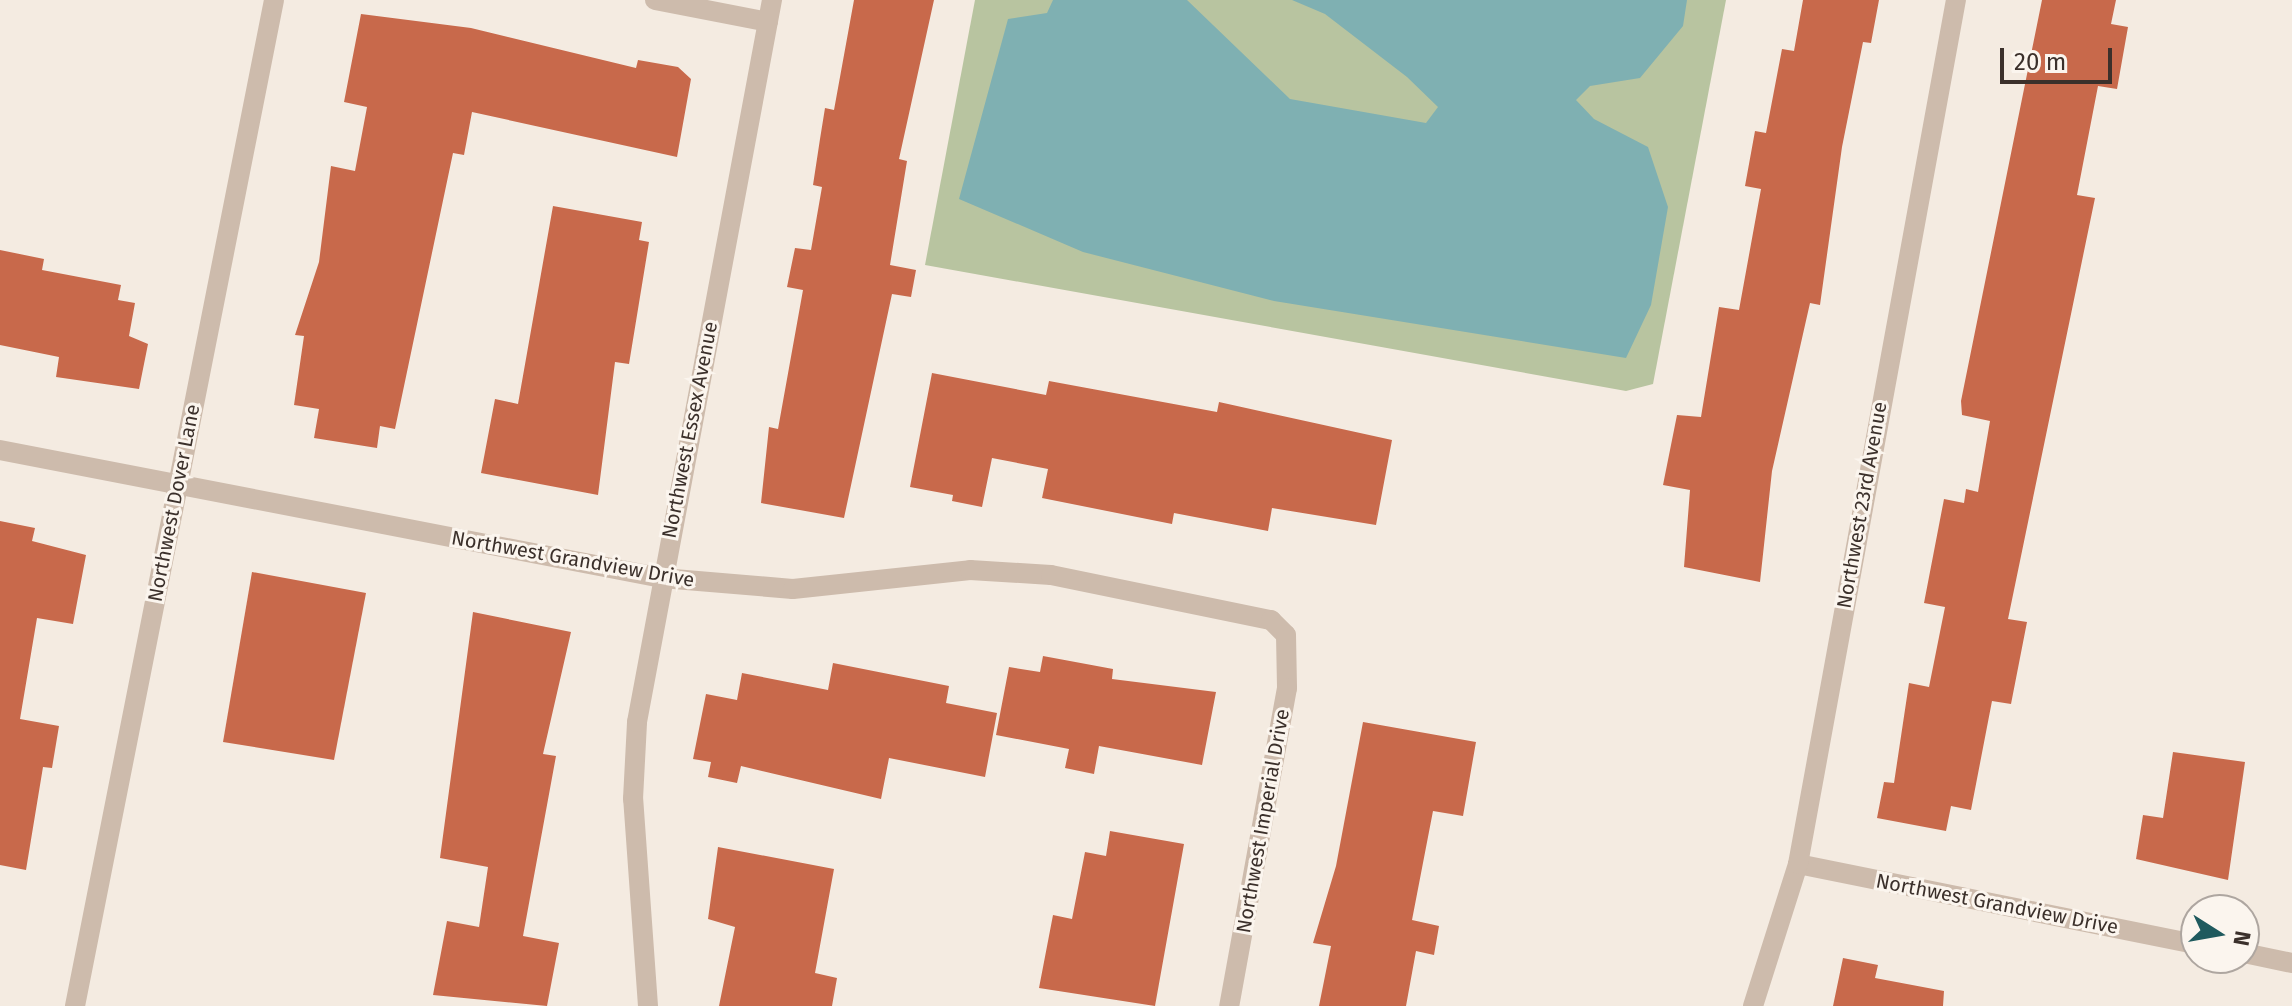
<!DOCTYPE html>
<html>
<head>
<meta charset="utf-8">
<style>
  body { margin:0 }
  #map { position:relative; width:2292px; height:1006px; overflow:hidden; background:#f4ebe1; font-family:"Fira Sans",sans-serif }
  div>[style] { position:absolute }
  .green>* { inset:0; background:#b8c4a0 }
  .water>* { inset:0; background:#7fb0b2 }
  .building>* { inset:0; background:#c8694b }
  .minor>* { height:20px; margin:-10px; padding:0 10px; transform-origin:10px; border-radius:10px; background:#cdbbac }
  span { translate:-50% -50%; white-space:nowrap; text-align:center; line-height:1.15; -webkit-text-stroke:6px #fbf5ee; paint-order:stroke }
  .street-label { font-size:20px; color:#3b302b }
  .north { position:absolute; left:2180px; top:894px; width:80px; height:80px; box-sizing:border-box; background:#fbf5ee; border:2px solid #aea6a0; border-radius:50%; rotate:101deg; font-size:22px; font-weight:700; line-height:32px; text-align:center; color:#3b302b }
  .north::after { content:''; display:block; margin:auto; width:28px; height:36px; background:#1f5a5e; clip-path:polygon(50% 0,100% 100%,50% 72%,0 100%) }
  .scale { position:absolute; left:2000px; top:48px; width:112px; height:36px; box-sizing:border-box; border:4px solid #3b302b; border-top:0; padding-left:10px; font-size:24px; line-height:28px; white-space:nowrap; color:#3b302b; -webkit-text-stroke:6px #fbf5ee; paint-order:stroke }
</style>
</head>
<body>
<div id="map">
  <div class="green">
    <i style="clip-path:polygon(975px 0,1726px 0,1653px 384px,1626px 391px,925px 265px)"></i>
  </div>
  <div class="water">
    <i style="clip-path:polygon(1053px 0,1187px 0,1290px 99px,1426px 123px,1438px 107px,1407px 77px,1325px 14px,1292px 0,1687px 0,1683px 26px,1640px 78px,1590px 86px,1576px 100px,1594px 119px,1648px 147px,1668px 207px,1651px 305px,1626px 358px,1274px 301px,1083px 252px,959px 199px,1008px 19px,1047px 13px)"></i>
  </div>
  <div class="building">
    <i style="clip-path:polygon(854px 0,934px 0,899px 159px,907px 161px,890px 265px,916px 270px,911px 297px,892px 294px,844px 518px,761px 503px,769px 427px,778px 429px,803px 290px,787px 287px,795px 248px,811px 250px,822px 187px,813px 185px,820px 139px,825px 108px,834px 110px)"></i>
    <i style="clip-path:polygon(1803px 0,1879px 0,1871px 43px,1863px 42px,1842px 147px,1820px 305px,1810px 303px,1772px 471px,1760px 582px,1684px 567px,1690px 490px,1663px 485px,1677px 415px,1701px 417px,1719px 307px,1739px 310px,1761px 189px,1745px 186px,1755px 131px,1766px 133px,1782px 49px,1794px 51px)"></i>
    <i style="clip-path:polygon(2042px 0,2116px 0,2111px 24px,2128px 27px,2117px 89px,2098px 86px,2077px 195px,2095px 198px,2008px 619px,2027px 622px,2011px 704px,1992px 701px,1971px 810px,1951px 806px,1946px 831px,1877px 818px,1884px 782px,1894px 783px,1909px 683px,1929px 687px,1945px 607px,1924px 603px,1944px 499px,1964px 503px,1966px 489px,1978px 492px,1990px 421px,1962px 415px,1961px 401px)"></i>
    <i style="clip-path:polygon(361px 14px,471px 28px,636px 68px,638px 60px,678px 67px,691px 79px,677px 157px,472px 112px,464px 155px,453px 153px,395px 429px,380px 426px,377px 448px,314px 438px,319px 409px,294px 405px,304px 336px,295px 335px,319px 262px,331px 166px,355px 171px,367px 107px,344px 102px)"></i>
    <i style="clip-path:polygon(553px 206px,642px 222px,639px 240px,649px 242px,629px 364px,615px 362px,598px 495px,481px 473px,495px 399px,518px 404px)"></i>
    <i style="clip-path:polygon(0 250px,44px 259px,42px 270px,121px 285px,118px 300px,135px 303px,129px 336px,148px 344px,139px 389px,56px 377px,59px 357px,0 345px)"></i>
    <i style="clip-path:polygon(932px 373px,1046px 395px,1049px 381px,1217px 412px,1219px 402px,1392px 440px,1376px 525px,1272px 508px,1268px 531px,1174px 513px,1172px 524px,1042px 498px,1048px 469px,992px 458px,982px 507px,952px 501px,953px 495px,910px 487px)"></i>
    <i style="clip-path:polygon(0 521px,35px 528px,32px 541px,86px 555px,73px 624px,37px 618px,20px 719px,59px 726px,52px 768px,43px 767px,26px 870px,0 865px)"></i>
    <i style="clip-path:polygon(252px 572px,366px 593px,334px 760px,223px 742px)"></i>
    <i style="clip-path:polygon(473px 612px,571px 632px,543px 754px,556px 756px,523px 936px,559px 943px,547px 1006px,433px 995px,447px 921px,479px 927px,488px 867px,440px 858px)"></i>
    <i style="clip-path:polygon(1043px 656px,1113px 669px,1112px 679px,1216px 692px,1202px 765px,1099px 746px,1094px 774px,1065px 768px,1069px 749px,996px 735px,1009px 667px,1040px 672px)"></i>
    <i style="clip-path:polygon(833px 663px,949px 686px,946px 703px,997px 713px,985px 777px,889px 758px,881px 799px,741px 766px,737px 783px,708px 777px,711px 762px,693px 759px,706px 694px,737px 700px,742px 673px,828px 690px)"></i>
    <i style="clip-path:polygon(1363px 722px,1476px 742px,1463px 816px,1433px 811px,1412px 920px,1439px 926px,1434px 955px,1416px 951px,1406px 1006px,1319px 1006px,1331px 946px,1313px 943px,1336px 866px)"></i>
    <i style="clip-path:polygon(2173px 752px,2245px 762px,2228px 880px,2136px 859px,2143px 815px,2163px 818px)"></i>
    <i style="clip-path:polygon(1110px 831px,1184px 844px,1155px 1006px,1039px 988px,1053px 915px,1072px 919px,1085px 852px,1106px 856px)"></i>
    <i style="clip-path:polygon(718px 847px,834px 869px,815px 973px,837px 978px,832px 1006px,719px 1006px,735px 927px,708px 919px)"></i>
    <i style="clip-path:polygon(1843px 958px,1878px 965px,1875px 978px,1944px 991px,1943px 1006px,1833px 1006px)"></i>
  </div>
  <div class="minor">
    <i style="left:655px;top:0;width:115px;rotate:11deg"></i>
    <i style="left:0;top:450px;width:674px;rotate:10.94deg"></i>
    <i style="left:662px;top:578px;width:131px;rotate:4.8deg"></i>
    <i style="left:793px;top:589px;width:178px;rotate:-6.1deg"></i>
    <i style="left:970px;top:570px;width:81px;rotate:3.5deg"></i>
    <i style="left:1051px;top:575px;width:225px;rotate:11.6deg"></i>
    <i style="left:1271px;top:620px;width:21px;rotate:45deg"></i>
    <i style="left:1286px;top:635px;width:53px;rotate:88.9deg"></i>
    <i style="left:1287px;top:688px;width:323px;rotate:100.3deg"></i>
    <i style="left:1798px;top:864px;width:406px;rotate:11.4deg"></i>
    <i style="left:2244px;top:953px;width:49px;rotate:11.8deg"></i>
    <i style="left:75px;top:1006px;width:1025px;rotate:-78.81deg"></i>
    <i style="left:648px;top:1006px;width:208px;rotate:-94.1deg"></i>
    <i style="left:633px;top:799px;width:77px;rotate:-87deg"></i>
    <i style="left:637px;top:722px;width:735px;rotate:-79.41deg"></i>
    <i style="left:1753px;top:1006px;width:149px;rotate:-72.4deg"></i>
    <i style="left:1798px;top:864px;width:878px;rotate:-79.64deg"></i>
  </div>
  <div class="street-label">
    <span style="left:690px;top:430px;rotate:-79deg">Northwest Essex Avenue</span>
    <span style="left:174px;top:503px;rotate:-79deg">Northwest Dover Lane</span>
    <span style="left:1862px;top:505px;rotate:-80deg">Northwest 23rd Avenue</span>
    <span style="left:573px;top:559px;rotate:10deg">Northwest Grandview Drive</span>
    <span style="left:1263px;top:821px;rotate:-80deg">Northwest Imperial Drive</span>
    <span style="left:1997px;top:904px;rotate:11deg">Northwest Grandview Drive</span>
  </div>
  <div class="north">N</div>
  <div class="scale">20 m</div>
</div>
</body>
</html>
